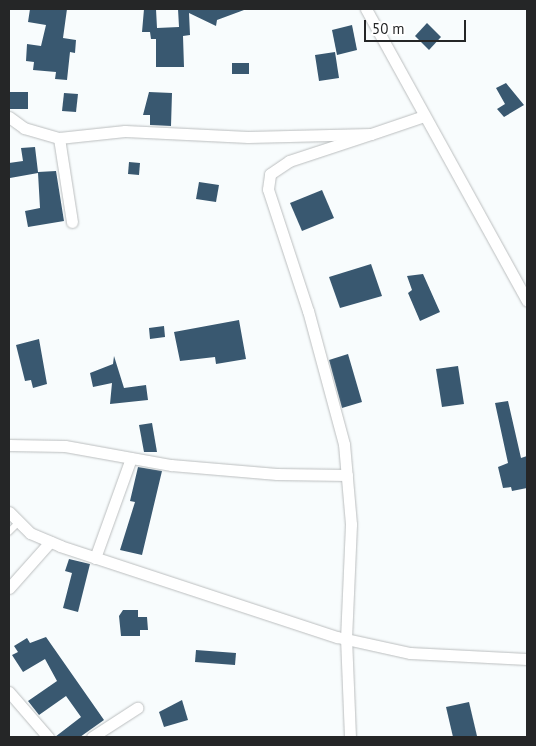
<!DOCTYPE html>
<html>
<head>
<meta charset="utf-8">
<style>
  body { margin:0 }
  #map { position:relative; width:536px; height:746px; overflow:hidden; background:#f8fcfd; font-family:"PT Sans",sans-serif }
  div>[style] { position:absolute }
  .building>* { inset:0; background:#395870 }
  .roads { filter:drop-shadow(0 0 1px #bbbebf) drop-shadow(0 0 1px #bbbebf) }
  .service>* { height:5.5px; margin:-2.75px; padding:0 2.75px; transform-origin:2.75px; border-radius:2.75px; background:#fff }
  .minor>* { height:11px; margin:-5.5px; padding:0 5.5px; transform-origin:5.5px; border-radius:5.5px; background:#fff }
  span { translate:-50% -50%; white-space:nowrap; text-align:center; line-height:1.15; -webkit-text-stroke:5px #fff; paint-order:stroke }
  .frame { position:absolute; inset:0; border:10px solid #252627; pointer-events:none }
  .scale { position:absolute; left:364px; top:20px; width:102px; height:22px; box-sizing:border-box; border:2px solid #252627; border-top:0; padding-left:6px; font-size:15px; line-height:18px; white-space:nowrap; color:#252627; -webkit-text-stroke:4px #fff; paint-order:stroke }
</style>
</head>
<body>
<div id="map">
  <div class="building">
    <i style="clip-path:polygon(30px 9px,67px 9px,63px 38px,76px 40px,75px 53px,70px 52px,67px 80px,55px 79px,56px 72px,33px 70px,34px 62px,26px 61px,27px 44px,41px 46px,46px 25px,28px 22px)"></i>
    <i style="clip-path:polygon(144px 9px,156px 9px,157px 28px,179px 27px,178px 9px,244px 10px,217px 20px,216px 26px,189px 13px,190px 35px,183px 36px,184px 67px,156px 67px,156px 39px,151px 39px,150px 32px,142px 32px)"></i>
    <i style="clip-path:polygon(427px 23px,441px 37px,429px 50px,415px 36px)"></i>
    <i style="clip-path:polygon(352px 25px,357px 50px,337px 55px,332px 30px)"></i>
    <i style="clip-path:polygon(335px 52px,339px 78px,319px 81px,315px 55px)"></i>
    <i style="clip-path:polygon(232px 63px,249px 63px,249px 74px,232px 74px)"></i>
    <i style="clip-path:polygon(506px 83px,524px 105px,504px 117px,497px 109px,505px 104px,496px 88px)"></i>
    <i style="clip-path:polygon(9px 92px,28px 92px,28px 109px,9px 109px)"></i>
    <i style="clip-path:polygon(149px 92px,172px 93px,171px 126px,150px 125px,150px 115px,143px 115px)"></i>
    <i style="clip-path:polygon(64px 93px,78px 94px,76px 112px,62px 111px)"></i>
    <i style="clip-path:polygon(35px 147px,38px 172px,56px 171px,64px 221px,28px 227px,25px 211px,40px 208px,38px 173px,10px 178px,9px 163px,23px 161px,21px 148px)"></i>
    <i style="clip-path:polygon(129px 162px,140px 163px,139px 175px,128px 174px)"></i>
    <i style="clip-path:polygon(199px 182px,219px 185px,216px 202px,196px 199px)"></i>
    <i style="clip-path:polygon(322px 190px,334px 218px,302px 231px,290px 203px)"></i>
    <i style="clip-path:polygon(371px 264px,382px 296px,340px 308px,329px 277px)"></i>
    <i style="clip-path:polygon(423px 274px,440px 312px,420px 321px,408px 293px,412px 290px,407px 276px)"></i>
    <i style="clip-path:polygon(239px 320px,246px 359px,216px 364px,215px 357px,180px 361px,174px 332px)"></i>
    <i style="clip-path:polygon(164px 326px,165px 337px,150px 339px,149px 328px)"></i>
    <i style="clip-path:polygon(39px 339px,47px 384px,33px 388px,31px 380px,25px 381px,16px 345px)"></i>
    <i style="clip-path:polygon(348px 354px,362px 402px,342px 408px,329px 360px)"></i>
    <i style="clip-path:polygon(114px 356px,124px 388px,146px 385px,148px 400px,110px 404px,112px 383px,93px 387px,90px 373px,113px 364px)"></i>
    <i style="clip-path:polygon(458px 366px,464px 404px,442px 407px,436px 369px)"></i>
    <i style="clip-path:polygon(508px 401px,521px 458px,527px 456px,527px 488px,512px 491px,511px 487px,503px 488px,498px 467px,508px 463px,495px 403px)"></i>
    <i style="clip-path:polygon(152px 423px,157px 452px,144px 452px,139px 425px)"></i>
    <i style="clip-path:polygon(138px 467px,162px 471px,142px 555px,120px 550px,135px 502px,130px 501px)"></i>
    <i style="clip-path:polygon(69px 559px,90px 564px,78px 612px,63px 608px,72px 573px,65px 571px)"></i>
    <i style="clip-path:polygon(123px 610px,138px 610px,138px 617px,147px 617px,148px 630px,140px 630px,140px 636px,121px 636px,119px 616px)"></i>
    <i style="clip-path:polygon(46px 637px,104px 720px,80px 737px,55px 737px,81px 717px,66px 696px,39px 715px,28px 701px,57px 681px,45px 659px,23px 672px,12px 655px,18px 652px,14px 646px,27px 638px,30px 643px)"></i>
    <i style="clip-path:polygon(196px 650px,236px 653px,235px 665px,195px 662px)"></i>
    <i style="clip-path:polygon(182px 700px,188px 720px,164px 727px,159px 712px)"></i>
    <i style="clip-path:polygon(469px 702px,477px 736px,453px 737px,446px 707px)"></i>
  </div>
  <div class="roads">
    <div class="service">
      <i style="left:9px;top:532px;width:13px;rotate:-45deg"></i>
    </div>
    <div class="minor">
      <i style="left:366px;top:9px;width:333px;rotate:61.1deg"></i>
      <i style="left:9px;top:117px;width:19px;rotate:36deg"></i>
      <i style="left:24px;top:128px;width:36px;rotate:16deg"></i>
      <i style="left:59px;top:138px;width:66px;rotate:-6.1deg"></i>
      <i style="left:125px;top:131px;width:123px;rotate:2.8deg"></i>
      <i style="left:248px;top:137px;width:123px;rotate:-1.4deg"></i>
      <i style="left:371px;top:134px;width:56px;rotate:-18.8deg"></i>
      <i style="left:59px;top:138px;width:85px;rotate:81.2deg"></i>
      <i style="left:9px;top:445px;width:56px;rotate:1deg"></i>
      <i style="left:65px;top:446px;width:108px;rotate:10.2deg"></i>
      <i style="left:171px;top:465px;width:106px;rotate:4.9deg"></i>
      <i style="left:277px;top:474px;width:70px;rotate:0.8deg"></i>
      <i style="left:9px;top:512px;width:30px;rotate:45deg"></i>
      <i style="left:30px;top:533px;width:33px;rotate:23deg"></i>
      <i style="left:60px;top:546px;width:292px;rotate:18.2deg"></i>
      <i style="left:337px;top:637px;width:75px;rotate:12.4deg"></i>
      <i style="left:410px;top:653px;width:117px;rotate:2.9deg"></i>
      <i style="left:95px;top:558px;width:106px;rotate:-70.2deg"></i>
      <i style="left:9px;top:588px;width:62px;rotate:-48.3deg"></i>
      <i style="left:9px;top:692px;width:60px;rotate:49.1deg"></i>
      <i style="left:92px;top:737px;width:54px;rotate:-32.8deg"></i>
      <i style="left:350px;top:737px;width:98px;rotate:-92.3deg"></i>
      <i style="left:346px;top:639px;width:115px;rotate:-87.5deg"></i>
      <i style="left:351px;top:524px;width:80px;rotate:-95deg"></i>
      <i style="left:344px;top:444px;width:138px;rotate:-105.1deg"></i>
      <i style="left:308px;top:311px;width:128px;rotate:-108.2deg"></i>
      <i style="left:268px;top:189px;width:15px;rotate:-82deg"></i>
      <i style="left:270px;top:174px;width:23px;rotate:-34deg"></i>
      <i style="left:289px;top:161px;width:86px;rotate:-18.2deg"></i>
    </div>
  </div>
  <div class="frame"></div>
  <div class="scale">50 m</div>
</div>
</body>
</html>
